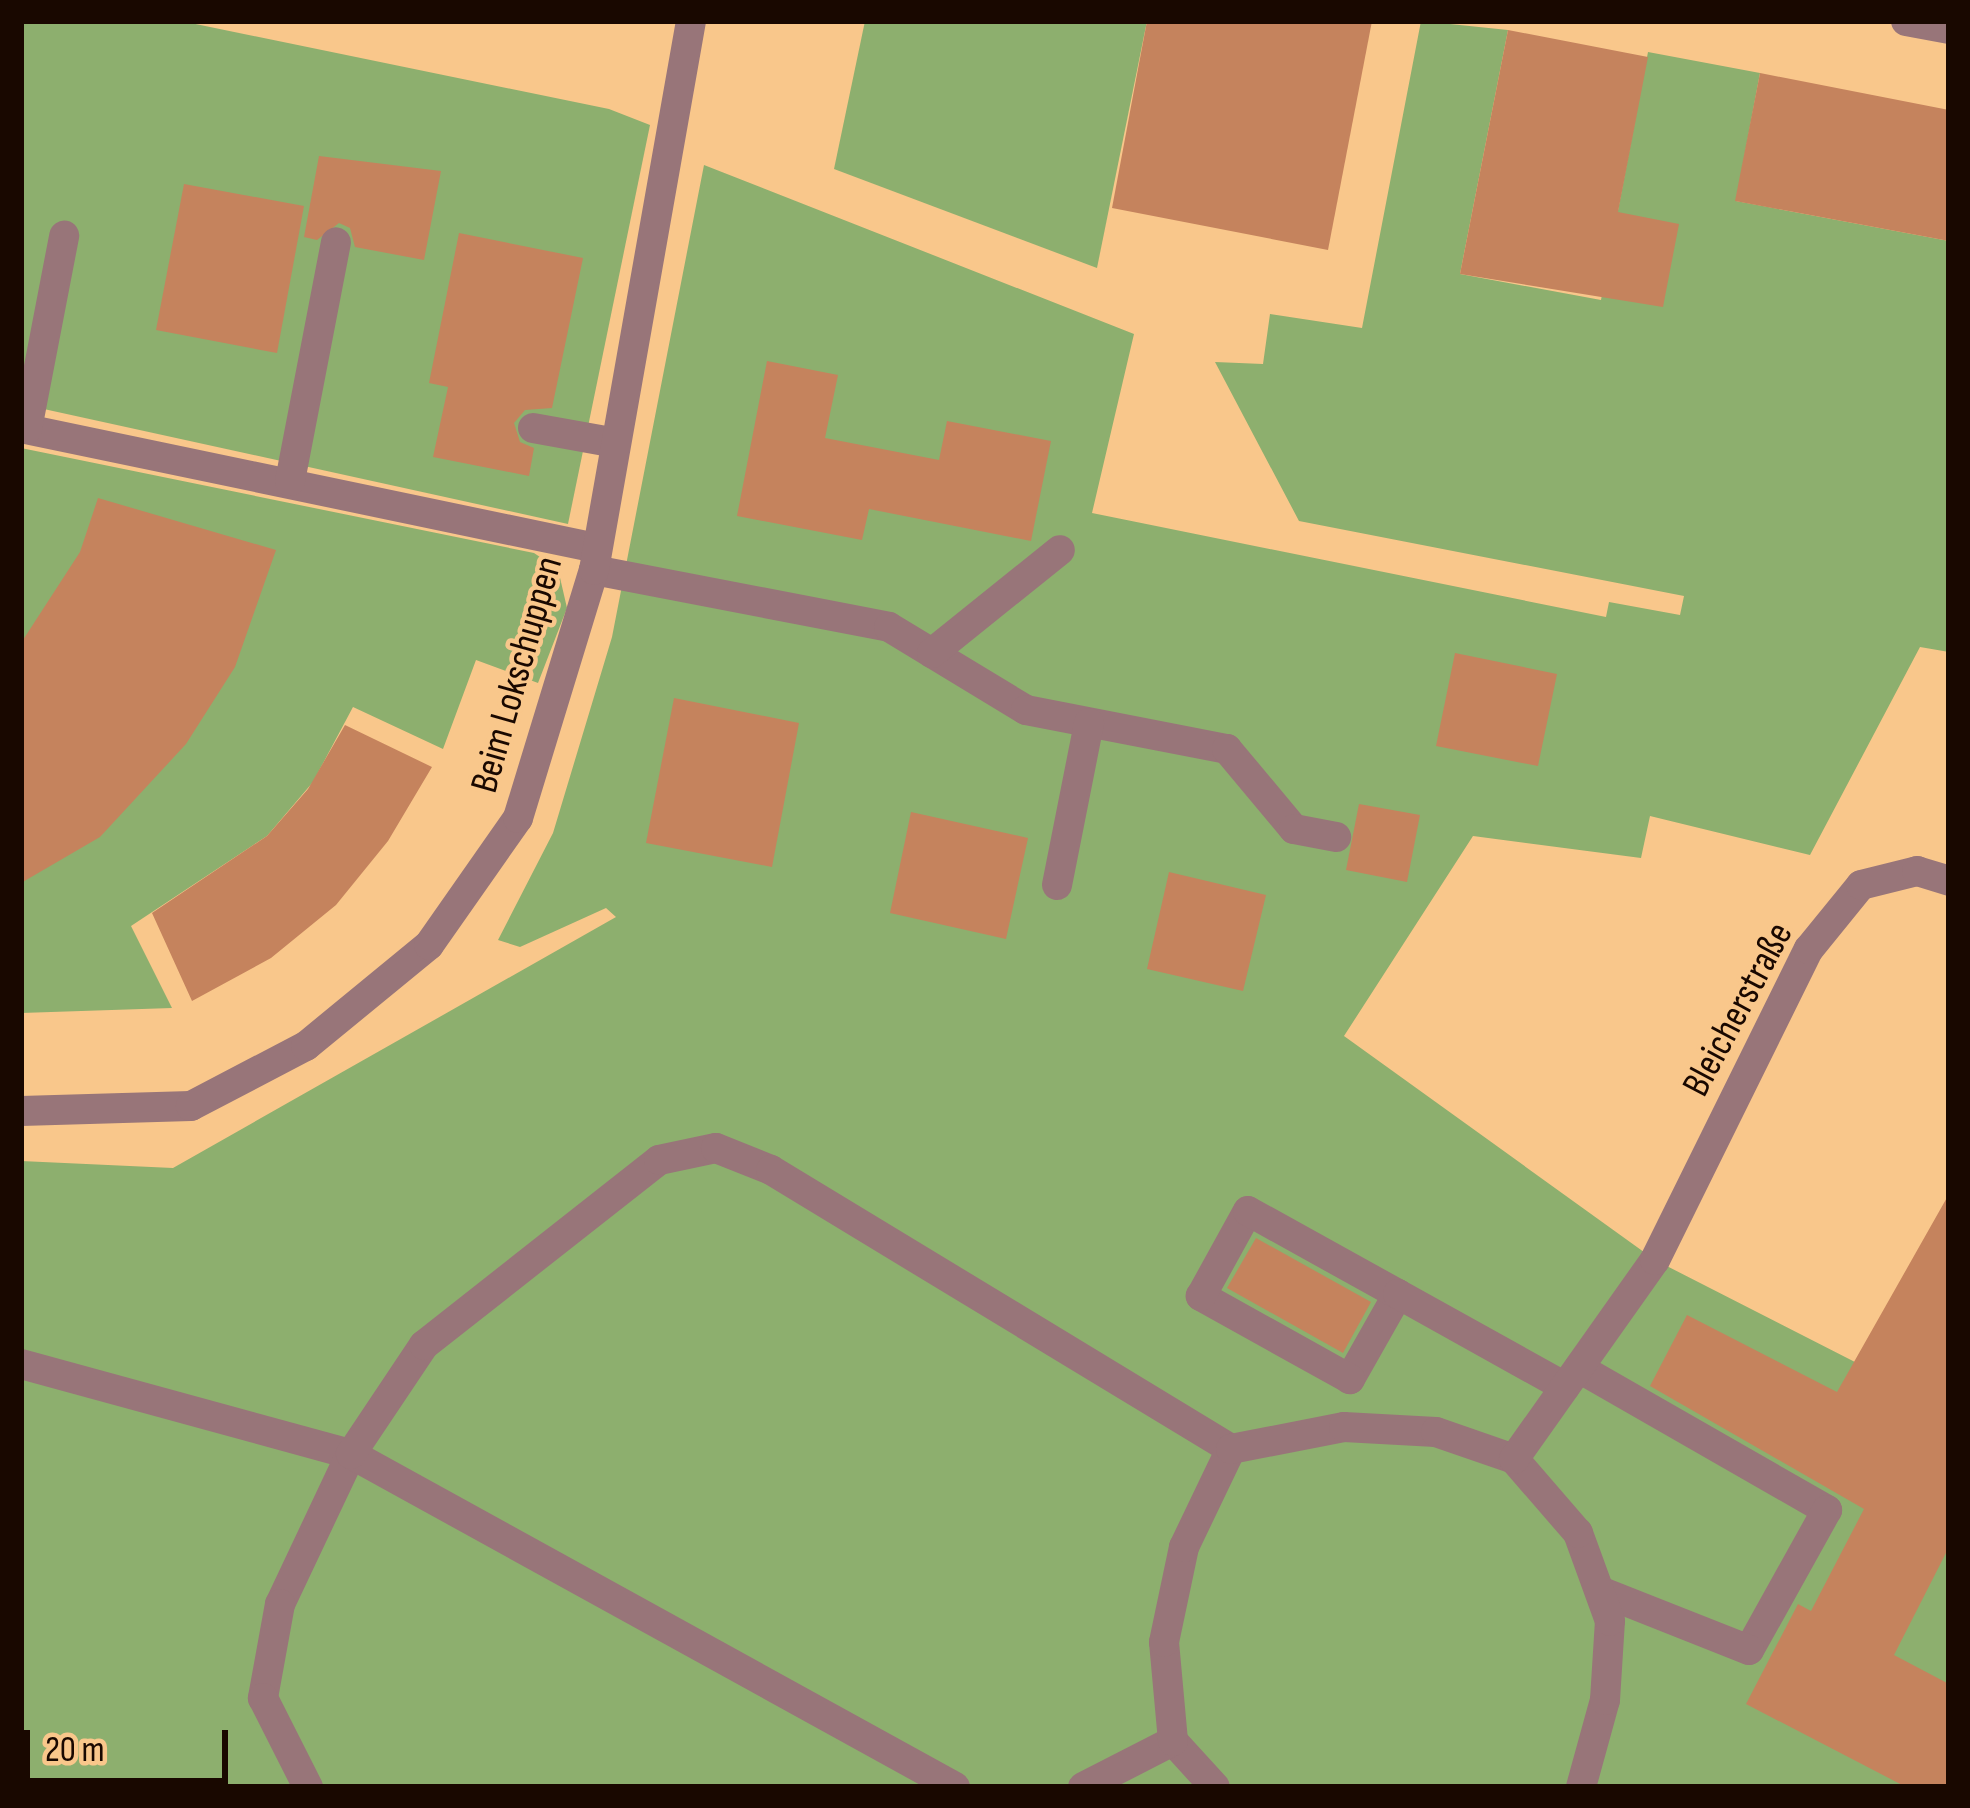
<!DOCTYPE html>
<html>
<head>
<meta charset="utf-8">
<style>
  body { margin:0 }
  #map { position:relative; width:1970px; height:1808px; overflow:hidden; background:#f9c78b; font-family:"Sofia Sans Condensed",sans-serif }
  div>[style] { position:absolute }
  .green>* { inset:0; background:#8daf6e }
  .building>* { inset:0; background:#c5835d }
  .service>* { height:30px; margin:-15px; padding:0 15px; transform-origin:15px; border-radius:15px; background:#987579 }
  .minor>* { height:30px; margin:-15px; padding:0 15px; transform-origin:15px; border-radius:15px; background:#987579 }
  span { translate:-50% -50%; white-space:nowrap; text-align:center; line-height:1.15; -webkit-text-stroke:9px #f9c78b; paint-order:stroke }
  .street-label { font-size:39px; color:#190800 }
  .frame { position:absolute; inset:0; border:24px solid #190800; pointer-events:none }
  .scale { position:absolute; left:24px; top:1730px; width:204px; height:54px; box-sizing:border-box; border:6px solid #190800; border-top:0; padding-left:15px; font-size:36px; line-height:42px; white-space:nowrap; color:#190800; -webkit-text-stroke:9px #f9c78b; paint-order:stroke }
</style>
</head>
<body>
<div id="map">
  <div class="green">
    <i style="clip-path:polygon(21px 21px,181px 21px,609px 109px,650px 125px,568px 524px,21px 404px)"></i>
    <i style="clip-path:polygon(865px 21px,1147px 21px,1097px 268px,834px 169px)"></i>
    <i style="clip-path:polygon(1421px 21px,1508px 30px,1460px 274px,1601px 300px,1648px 52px,1760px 73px,1736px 201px,1949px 241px,1949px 652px,1920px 647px,1810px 855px,1650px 816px,1641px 858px,1473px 836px,1344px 1036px,1655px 1260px,1949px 1410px,1949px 1787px,21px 1787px,21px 1161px,173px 1168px,616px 917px,606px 908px,520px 947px,498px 940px,553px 833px,612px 637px,704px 165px,1134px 334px,1092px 513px,1606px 617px,1609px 602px,1680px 615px,1684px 596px,1299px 521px,1215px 362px,1263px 364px,1270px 314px,1362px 328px)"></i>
    <i style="clip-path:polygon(21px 448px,534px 553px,558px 569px,567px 608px,538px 683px,476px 660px,443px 749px,353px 707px,313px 782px,267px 836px,131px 926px,172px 1008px,21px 1013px)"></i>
  </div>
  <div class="building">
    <i style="clip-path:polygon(1147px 21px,1372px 21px,1328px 250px,1112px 208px)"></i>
    <i style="clip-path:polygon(1508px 30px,1648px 57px,1618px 212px,1679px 224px,1663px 307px,1460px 274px)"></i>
    <i style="clip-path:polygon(1760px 73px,1949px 110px,1949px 241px,1735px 201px)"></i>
    <i style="clip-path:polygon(319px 156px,441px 171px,424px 260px,355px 247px,350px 228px,339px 223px,317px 240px,304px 237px)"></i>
    <i style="clip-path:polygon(184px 184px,304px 206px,277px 353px,156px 330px)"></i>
    <i style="clip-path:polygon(459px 233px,583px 258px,552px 408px,525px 410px,514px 423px,520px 442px,534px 448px,529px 476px,433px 457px,448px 387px,429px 383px)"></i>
    <i style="clip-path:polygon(767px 361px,838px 375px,825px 438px,939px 460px,947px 421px,1051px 441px,1031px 541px,869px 509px,862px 540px,737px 516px)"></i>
    <i style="clip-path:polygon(98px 498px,276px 550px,235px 667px,186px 744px,100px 837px,21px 883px,21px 643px,80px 552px)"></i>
    <i style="clip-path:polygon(1455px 653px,1557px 674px,1538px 766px,1436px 746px)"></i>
    <i style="clip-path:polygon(674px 698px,799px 723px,772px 867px,646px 843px)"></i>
    <i style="clip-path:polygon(345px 725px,432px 767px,388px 841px,336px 905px,271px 958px,192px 1001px,152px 913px,267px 836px,308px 789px)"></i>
    <i style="clip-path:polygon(1359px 804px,1420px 815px,1407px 882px,1346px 870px)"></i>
    <i style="clip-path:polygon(911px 812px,1028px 838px,1006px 939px,890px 913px)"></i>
    <i style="clip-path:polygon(1169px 872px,1266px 895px,1243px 991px,1147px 969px)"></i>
    <i style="clip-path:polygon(1949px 1194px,1949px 1547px,1894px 1655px,1949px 1684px,1949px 1787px,1906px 1787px,1746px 1704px,1798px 1604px,1811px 1611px,1864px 1509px,1650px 1386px,1687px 1315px,1837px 1392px)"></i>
    <i style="clip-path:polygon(1256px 1238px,1371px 1302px,1343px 1353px,1227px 1288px)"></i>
  </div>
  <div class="service">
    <i style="left:21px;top:428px;width:587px;rotate:11.79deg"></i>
    <i style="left:533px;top:428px;width:84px;rotate:10.2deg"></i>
    <i style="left:27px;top:429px;width:197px;rotate:-79.1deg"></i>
    <i style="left:290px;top:481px;width:243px;rotate:-79.1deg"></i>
    <i style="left:594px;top:570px;width:300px;rotate:10.9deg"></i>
    <i style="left:889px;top:627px;width:160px;rotate:31.2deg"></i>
    <i style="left:1026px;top:710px;width:205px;rotate:11deg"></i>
    <i style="left:1227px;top:749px;width:104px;rotate:50.1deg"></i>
    <i style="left:1294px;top:829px;width:43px;rotate:10.8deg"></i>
    <i style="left:932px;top:653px;width:164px;rotate:-38.8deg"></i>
    <i style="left:1057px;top:885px;width:165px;rotate:-78.8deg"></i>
    <i style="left:1398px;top:1294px;width:98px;rotate:119.5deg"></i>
    <i style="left:1350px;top:1379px;width:171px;rotate:-150.9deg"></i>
    <i style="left:1201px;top:1296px;width:97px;rotate:-61.1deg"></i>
    <i style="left:1248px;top:1211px;width:171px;rotate:29deg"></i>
    <i style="left:1398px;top:1294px;width:191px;rotate:29.1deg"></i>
    <i style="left:21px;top:1364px;width:342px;rotate:15.3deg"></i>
    <i style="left:351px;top:1454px;width:166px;rotate:115.3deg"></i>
    <i style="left:280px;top:1604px;width:96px;rotate:100.3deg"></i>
    <i style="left:263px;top:1698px;width:100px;rotate:63.2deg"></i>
    <i style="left:1579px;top:1368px;width:286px;rotate:29.8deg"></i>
    <i style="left:1827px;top:1510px;width:160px;rotate:119.1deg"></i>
    <i style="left:1749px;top:1650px;width:160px;rotate:-158.4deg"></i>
    <i style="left:1173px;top:1741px;width:62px;rotate:47.6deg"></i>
    <i style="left:955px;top:1787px;width:690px;rotate:-151.13deg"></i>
    <i style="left:351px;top:1454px;width:131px;rotate:-56.2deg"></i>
    <i style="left:424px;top:1345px;width:299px;rotate:-38.2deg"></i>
    <i style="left:659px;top:1160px;width:58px;rotate:-11.9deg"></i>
    <i style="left:716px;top:1148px;width:59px;rotate:21.8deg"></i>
    <i style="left:771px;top:1170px;width:538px;rotate:31.24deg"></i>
    <i style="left:1083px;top:1787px;width:101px;rotate:-27.1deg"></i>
    <i style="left:1173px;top:1741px;width:99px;rotate:-95.2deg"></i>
    <i style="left:1164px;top:1642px;width:97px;rotate:-78.1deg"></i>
    <i style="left:1184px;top:1547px;width:109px;rotate:-64.4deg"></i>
    <i style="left:1231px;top:1449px;width:115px;rotate:-11deg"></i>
    <i style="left:1344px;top:1427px;width:92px;rotate:3.1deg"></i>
    <i style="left:1436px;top:1432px;width:83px;rotate:19.1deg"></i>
    <i style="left:1581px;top:1787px;width:90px;rotate:-74.6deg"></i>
    <i style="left:1605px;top:1700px;width:79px;rotate:-86.4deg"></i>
    <i style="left:1610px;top:1621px;width:94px;rotate:-110deg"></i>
    <i style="left:1578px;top:1533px;width:98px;rotate:-130.9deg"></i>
    <i style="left:1514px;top:1459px;width:244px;rotate:-54.7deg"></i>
  </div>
  <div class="minor">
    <i style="left:1906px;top:21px;width:44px;rotate:10.5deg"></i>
    <i style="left:21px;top:1111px;width:170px;rotate:-1.7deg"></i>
    <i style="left:191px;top:1106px;width:130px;rotate:-27.6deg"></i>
    <i style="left:306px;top:1046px;width:159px;rotate:-39.4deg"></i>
    <i style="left:429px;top:945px;width:155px;rotate:-55deg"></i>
    <i style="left:518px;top:818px;width:259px;rotate:-73deg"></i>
    <i style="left:594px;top:570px;width:558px;rotate:-79.98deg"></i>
    <i style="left:1655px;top:1260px;width:347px;rotate:-63.7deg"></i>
    <i style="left:1809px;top:949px;width:82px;rotate:-50.9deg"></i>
    <i style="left:1861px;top:885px;width:58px;rotate:-14deg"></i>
    <i style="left:1917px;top:871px;width:34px;rotate:17deg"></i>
  </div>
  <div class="street-label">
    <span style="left:518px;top:675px;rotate:-74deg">Beim Lokschuppen</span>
    <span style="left:1739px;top:1010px;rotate:-62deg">Bleicherstraße</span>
  </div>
  <div class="frame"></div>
  <div class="scale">20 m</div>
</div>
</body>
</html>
